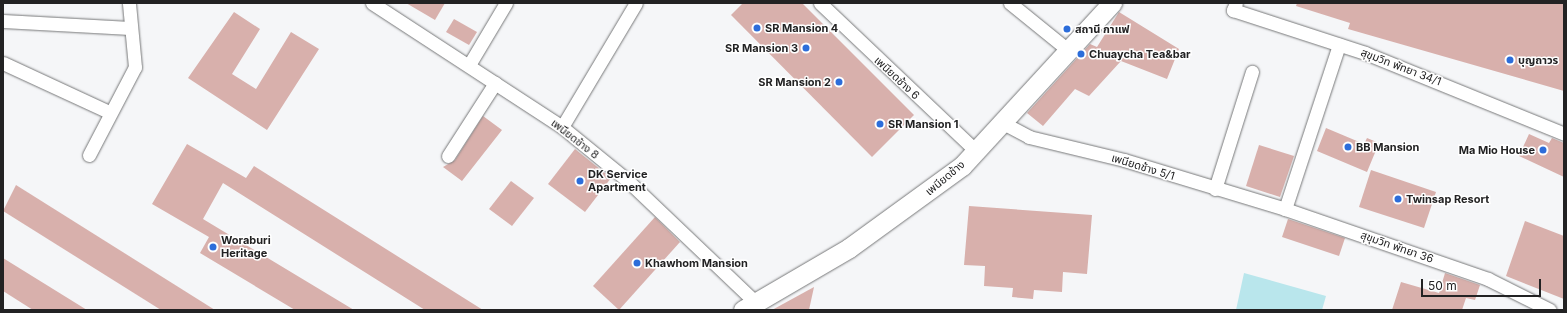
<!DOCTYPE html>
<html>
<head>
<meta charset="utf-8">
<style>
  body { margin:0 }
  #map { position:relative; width:1567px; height:313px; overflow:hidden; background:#f5f6f8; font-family:Inter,"Noto Sans Thai",sans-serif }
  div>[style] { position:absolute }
  .water>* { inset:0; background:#b9e6ec }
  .building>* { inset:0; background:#d8b0ac }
  .roads { filter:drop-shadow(0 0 1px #777879) drop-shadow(0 0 1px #777879) }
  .street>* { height:13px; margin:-6.5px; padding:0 6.5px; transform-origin:6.5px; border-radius:6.5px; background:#fff }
  .secondary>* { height:19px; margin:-9.5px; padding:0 9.5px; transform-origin:9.5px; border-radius:9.5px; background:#fff }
  .dots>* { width:11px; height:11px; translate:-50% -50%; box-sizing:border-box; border:2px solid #fff; border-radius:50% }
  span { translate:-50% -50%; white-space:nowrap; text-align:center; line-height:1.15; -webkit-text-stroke:3px #fff; paint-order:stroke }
  .poi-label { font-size:11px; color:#222223; font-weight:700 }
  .left { translate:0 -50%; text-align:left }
  .right { translate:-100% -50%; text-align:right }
  .street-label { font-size:11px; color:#222223 }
  .frame { position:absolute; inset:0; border:4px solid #222223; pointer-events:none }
  .scale { position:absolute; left:1421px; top:279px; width:120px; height:18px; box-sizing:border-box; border:2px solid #222223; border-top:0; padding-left:5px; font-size:12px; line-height:14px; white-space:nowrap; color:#222223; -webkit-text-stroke:3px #fff; paint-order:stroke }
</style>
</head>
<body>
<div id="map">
  <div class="water">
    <i style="clip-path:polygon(1244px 273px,1326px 296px,1322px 310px,1236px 310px)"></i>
  </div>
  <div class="building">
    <i style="clip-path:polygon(406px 3px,445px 3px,435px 20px)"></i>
    <i style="clip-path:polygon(743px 3px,802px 3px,914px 115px,872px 157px,731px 15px)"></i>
    <i style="clip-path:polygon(1297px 3px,1564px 3px,1564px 91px,1348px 29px,1350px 23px,1296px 6px)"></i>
    <i style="clip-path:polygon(234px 12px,260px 29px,232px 74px,256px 89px,291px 32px,319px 49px,267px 130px,188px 78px)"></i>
    <i style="clip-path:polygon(1119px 12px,1179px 49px,1167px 79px,1121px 61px,1089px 96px,1075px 89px,1043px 126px,1027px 113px,1090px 44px,1097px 47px)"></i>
    <i style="clip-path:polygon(454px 19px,477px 32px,469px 45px,446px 32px)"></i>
    <i style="clip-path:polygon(483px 116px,502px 130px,462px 181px,443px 167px,455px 160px)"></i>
    <i style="clip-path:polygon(1326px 128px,1364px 144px,1367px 138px,1379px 143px,1367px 172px,1317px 151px)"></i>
    <i style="clip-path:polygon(1529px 134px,1549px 143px,1552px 138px,1564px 143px,1564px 177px,1519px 156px)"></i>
    <i style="clip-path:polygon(187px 144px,246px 178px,254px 166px,483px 310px,425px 310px,223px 183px,203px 219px,354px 310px,295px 310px,200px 253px,209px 237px,152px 204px)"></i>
    <i style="clip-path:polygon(1259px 145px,1294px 156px,1280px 197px,1246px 186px)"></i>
    <i style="clip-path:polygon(575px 149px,611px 178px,585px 212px,548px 184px)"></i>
    <i style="clip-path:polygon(1371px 170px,1436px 192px,1424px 228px,1359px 207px)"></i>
    <i style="clip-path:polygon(511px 181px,534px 198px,512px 226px,489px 209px)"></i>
    <i style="clip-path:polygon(16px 185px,215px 310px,161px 310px,3px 211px)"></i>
    <i style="clip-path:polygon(969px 206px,1092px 215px,1087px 274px,1063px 272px,1062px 292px,1034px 290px,1033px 299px,1012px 297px,1013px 288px,984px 286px,985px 266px,964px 265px)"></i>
    <i style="clip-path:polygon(655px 217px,680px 242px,619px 310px,593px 286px)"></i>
    <i style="clip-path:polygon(1288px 219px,1345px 238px,1339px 256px,1282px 237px)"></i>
    <i style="clip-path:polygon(1525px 221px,1564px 236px,1564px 299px,1506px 276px)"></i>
    <i style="clip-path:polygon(3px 258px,87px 310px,33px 310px,3px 291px)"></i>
    <i style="clip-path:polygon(1445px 273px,1480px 285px,1475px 300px,1466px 298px,1462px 310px,1392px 310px,1401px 282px,1439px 293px)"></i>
    <i style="clip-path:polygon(814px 287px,809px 310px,772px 310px)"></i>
  </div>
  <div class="roads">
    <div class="street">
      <i style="left:372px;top:3px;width:227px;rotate:33.1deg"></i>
      <i style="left:562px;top:127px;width:84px;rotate:39.2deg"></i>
      <i style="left:627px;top:180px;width:178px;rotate:43.6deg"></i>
      <i style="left:820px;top:3px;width:214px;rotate:43.5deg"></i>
      <i style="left:1010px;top:3px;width:75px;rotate:39deg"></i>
      <i style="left:1236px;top:3px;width:8px;rotate:113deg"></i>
      <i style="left:1233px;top:10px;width:139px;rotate:18deg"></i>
      <i style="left:1365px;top:53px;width:215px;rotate:22.1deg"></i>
      <i style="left:3px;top:21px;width:127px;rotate:3.2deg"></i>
      <i style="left:3px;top:63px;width:117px;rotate:24.8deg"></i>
      <i style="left:469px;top:65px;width:72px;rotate:-59.2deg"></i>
      <i style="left:1003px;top:123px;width:30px;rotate:28deg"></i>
      <i style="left:1029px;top:137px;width:98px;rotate:13.6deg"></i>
      <i style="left:1124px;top:160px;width:168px;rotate:16.9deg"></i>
      <i style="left:1285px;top:209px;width:215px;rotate:19deg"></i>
      <i style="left:1488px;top:279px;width:69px;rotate:26.6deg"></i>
      <i style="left:562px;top:127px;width:144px;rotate:-59.2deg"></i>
      <i style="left:89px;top:155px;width:99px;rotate:-62.4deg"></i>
      <i style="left:135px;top:67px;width:64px;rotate:-95.4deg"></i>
      <i style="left:448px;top:156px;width:87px;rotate:-57.2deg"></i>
      <i style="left:1215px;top:189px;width:123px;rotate:-72.5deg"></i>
      <i style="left:1285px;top:209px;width:173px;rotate:-71.8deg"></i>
    </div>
    <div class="secondary">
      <i style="left:743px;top:310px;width:123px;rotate:-30.3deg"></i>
      <i style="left:849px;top:248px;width:140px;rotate:-36deg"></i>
      <i style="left:962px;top:166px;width:222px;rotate:-47.4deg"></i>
    </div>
  </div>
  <div class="dots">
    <i style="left:757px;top:28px;background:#2c6dda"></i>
    <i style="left:1067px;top:29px;background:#2c6dda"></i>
    <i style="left:806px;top:48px;background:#2c6dda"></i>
    <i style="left:1081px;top:54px;background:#2c6dda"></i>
    <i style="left:1510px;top:60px;background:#2c6dda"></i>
    <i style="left:839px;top:82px;background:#2c6dda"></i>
    <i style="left:880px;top:124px;background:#2c6dda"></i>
    <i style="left:1348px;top:147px;background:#2c6dda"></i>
    <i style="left:1543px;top:150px;background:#2c6dda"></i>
    <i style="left:580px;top:181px;background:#2c6dda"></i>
    <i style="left:1398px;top:199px;background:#2c6dda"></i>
    <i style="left:213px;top:247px;background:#2c6dda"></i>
    <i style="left:637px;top:263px;background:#2c6dda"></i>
  </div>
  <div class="poi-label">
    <span class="left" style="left:765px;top:28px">SR Mansion 4</span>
    <span class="left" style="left:1075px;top:29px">สถานี กาแฟ</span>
    <span class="right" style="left:798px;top:48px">SR Mansion 3</span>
    <span class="left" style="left:1089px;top:54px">Chuaycha Tea&amp;bar</span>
    <span class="left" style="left:1518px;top:60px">บุญถาวร</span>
    <span class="right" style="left:831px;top:82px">SR Mansion 2</span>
    <span class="left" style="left:888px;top:124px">SR Mansion 1</span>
    <span class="left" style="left:1356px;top:147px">BB Mansion</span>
    <span class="right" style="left:1535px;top:150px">Ma Mio House</span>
    <span class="left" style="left:588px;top:181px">DK Service<br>Apartment</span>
    <span class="left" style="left:1406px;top:199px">Twinsap Resort</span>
    <span class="left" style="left:221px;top:247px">Woraburi<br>Heritage</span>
    <span class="left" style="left:645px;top:263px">Khawhom Mansion</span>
  </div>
  <div class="street-label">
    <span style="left:1401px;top:67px;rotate:21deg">สุขุมวิท พัทยา 34/1</span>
    <span style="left:897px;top:78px;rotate:43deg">เพนียดช้าง 6</span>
    <span style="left:575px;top:139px;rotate:38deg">เพนียดช้าง 8</span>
    <span style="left:1143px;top:167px;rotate:17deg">เพนียดช้าง 5/1</span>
    <span style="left:945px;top:178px;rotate:-40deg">เพนียดช้าง</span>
    <span style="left:1397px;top:247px;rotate:19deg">สุขุมวิท พัทยา 36</span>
  </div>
  <div class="frame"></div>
  <div class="scale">50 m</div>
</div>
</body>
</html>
